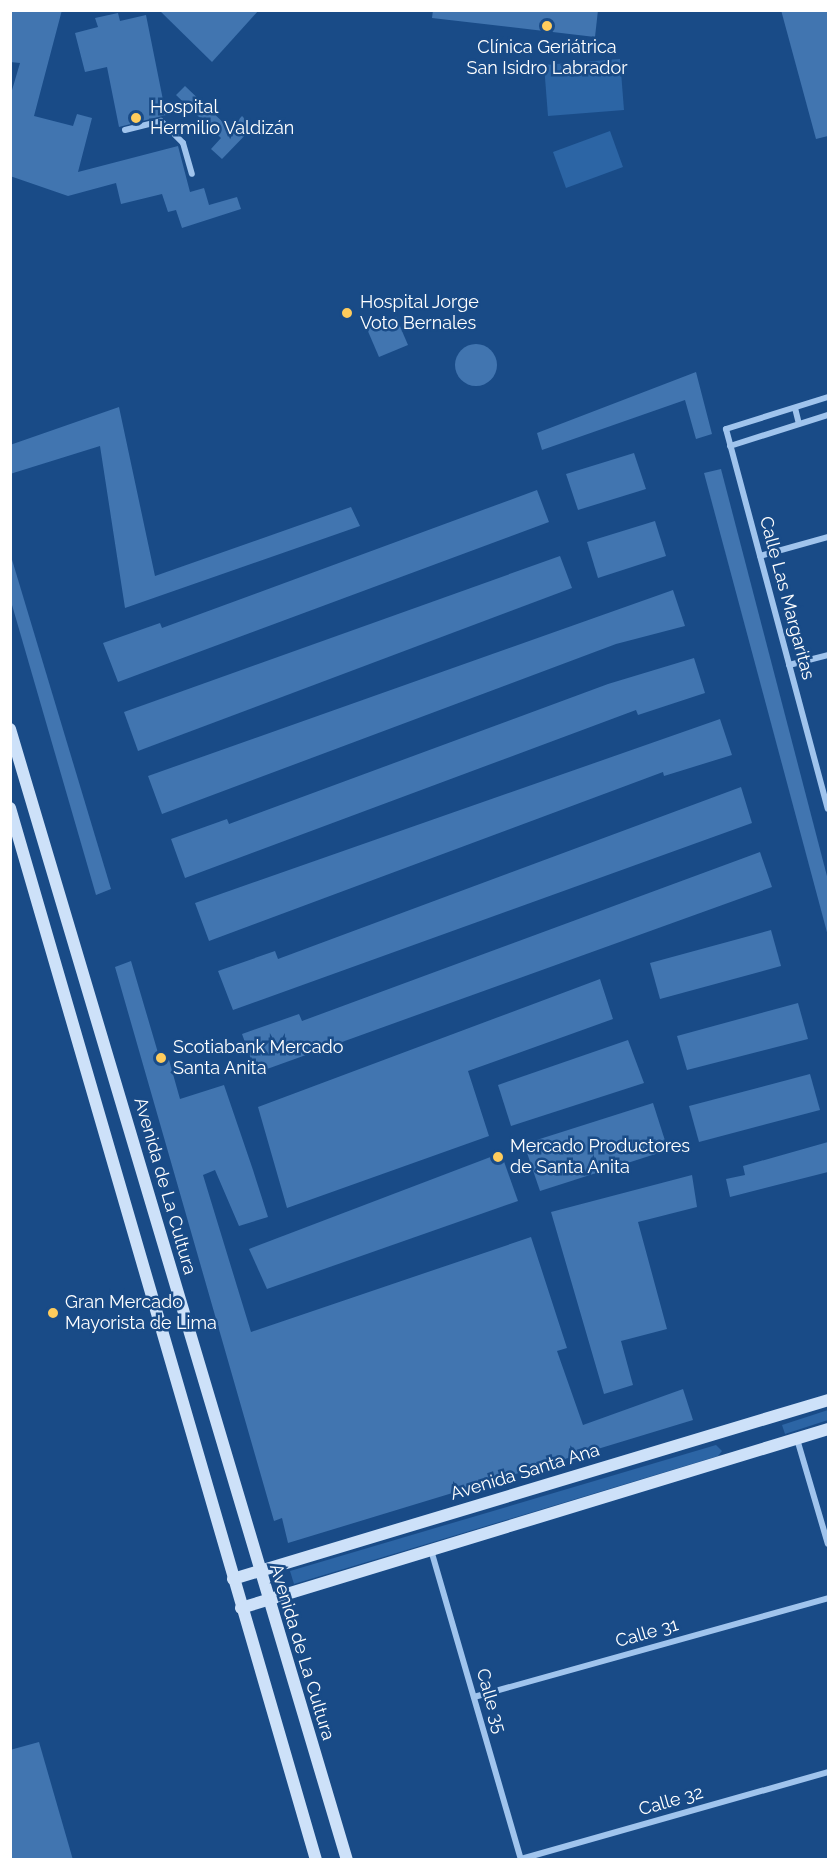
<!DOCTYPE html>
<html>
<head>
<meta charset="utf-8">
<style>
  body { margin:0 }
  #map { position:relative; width:839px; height:1870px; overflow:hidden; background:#194b87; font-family:Raleway,sans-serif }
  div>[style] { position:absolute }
  .green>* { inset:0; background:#2c65a5 }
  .building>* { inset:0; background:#4175b0 }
  .round { border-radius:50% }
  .street>* { height:6px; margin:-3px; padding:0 3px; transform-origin:3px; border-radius:3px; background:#a0c4ed }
  .secondary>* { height:12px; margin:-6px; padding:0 6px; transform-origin:6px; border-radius:6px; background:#cde1f9 }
  .dots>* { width:16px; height:16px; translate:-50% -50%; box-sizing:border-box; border:3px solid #194b87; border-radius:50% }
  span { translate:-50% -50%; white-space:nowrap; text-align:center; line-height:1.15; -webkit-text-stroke:5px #194b87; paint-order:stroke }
  .poi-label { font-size:18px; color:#fff }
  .left { translate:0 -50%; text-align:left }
  .street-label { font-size:18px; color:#fff }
  .frame { position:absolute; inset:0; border:12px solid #fff; pointer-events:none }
</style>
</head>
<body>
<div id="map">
  <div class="green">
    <i style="clip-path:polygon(620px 59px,624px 110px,548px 116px,544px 65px)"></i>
    <i style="clip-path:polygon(610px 131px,623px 167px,566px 188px,553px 152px)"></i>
    <i style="clip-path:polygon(828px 1410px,828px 1420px,785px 1434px,782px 1425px)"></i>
    <i style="clip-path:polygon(716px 1445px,722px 1451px,718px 1456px,294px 1584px,290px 1571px)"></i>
  </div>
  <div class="building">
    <i style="clip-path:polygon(10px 10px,62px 10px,34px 116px,73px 126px,77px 114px,92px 118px,78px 172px,178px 146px,190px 192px,204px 188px,209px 205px,237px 197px,241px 209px,182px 228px,176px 210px,168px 212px,162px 194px,121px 204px,116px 183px,68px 196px,10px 176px,10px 97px,20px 63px,10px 62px)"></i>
    <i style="clip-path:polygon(159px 10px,259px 10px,212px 62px)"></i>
    <i style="clip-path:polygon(433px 10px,598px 10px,595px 37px,432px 18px)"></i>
    <i style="clip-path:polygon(781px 10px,828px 10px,828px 136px,816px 139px)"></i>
    <i style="clip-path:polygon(118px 13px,120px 21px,146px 15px,166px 115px,119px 127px,107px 67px,85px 72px,75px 33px,98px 27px,95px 18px)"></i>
    <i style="clip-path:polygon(185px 86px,230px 129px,242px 116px,253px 127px,222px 159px,211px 149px,221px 138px,176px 95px)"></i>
    <i style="clip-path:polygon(396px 317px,408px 345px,379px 357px,367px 329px)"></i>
    <i class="round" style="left:455px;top:344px;width:42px;height:42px"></i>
    <i style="clip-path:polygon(696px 372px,712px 434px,696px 439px,685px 400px,542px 450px,537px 433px)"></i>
    <i style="clip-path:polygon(119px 407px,155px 576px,351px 507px,360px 526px,125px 608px,100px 446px,10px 474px,10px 445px)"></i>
    <i style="clip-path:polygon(634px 453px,646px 489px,578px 510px,566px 474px)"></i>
    <i style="clip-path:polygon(721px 469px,828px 880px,828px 936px,704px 473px)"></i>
    <i style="clip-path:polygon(537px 490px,549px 522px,118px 682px,103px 643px,160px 623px,162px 628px)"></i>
    <i style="clip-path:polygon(655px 521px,666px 556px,598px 578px,587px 542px)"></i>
    <i style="clip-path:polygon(10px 553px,111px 889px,96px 895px,10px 598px)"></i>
    <i style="clip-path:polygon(560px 556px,572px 588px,138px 751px,124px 712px)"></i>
    <i style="clip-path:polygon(673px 590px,685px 626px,616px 644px,162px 814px,148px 776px)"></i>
    <i style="clip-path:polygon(694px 658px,705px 693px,638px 715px,636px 710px,185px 878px,171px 839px,227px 819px,229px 824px,608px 684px)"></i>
    <i style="clip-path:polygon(720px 719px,732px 755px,664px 776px,663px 772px,209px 941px,195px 903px)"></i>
    <i style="clip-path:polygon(741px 787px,752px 823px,233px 1010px,218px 971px,275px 951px,278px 959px)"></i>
    <i style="clip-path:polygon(760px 852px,772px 887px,256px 1073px,242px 1034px,299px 1014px,302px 1021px)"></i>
    <i style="clip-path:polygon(771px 930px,781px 966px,660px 999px,650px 963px)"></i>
    <i style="clip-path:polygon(131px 961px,161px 1063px,169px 1060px,180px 1099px,224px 1085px,253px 1170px,268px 1217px,239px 1226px,215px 1170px,203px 1175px,251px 1332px,531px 1237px,567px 1348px,557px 1351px,583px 1425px,683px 1389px,693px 1420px,288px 1543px,282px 1518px,274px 1521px,115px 967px)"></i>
    <i style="clip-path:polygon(600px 979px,613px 1019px,468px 1071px,489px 1136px,287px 1208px,258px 1107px)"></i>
    <i style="clip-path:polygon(798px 1003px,808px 1039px,687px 1070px,677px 1036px)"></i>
    <i style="clip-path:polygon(628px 1040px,644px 1083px,511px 1126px,498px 1085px)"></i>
    <i style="clip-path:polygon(810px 1074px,820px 1110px,699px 1142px,689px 1106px)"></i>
    <i style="clip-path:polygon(653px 1103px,668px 1150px,540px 1191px,524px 1144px)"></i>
    <i style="clip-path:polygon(828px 1142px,828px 1172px,730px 1197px,726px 1179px,745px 1175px,743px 1166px)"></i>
    <i style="clip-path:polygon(501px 1153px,518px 1201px,267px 1289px,249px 1249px)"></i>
    <i style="clip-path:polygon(692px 1175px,697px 1207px,638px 1222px,667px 1329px,621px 1341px,633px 1385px,604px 1394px,551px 1212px)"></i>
    <i style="clip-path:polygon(39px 1742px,73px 1860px,10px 1860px,10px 1750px)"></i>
  </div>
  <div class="street">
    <i style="left:125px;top:130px;width:37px;rotate:-14deg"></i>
    <i style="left:161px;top:121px;width:31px;rotate:45deg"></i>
    <i style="left:183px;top:143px;width:32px;rotate:74deg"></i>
    <i style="left:828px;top:397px;width:107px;rotate:162.6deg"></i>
    <i style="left:726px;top:429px;width:393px;rotate:75deg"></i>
    <i style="left:795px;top:408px;width:16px;rotate:76deg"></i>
    <i style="left:730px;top:446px;width:103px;rotate:-17.6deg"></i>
    <i style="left:760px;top:556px;width:71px;rotate:-15.6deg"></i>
    <i style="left:789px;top:665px;width:40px;rotate:-14.4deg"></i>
    <i style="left:797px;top:1439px;width:109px;rotate:73.6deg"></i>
    <i style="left:431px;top:1550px;width:323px;rotate:73.8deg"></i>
    <i style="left:474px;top:1697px;width:368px;rotate:-15.6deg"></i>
    <i style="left:521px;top:1859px;width:319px;rotate:-15.8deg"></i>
  </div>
  <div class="secondary">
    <i style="left:10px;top:729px;width:1180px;rotate:73.41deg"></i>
    <i style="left:10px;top:808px;width:1096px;rotate:73.78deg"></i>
    <i style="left:233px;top:1579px;width:621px;rotate:-16.74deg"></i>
    <i style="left:241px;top:1608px;width:614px;rotate:-16.96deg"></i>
  </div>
  <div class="dots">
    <i style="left:547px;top:26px;background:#ffcc5c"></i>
    <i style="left:136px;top:118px;background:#ffcc5c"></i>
    <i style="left:347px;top:313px;background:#ffcc5c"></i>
    <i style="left:161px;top:1058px;background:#ffcc5c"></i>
    <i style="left:498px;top:1157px;background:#ffcc5c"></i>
    <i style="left:53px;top:1313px;background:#ffcc5c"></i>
  </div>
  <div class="poi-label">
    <span style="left:547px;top:58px">Clínica Geriátrica<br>San Isidro Labrador</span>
    <span class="left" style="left:150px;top:118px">Hospital<br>Hermilio Valdizán</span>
    <span class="left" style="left:360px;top:313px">Hospital Jorge<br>Voto Bernales</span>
    <span class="left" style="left:173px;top:1058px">Scotiabank Mercado<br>Santa Anita</span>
    <span class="left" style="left:510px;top:1157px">Mercado Productores<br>de Santa Anita</span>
    <span class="left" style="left:65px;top:1313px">Gran Mercado<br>Mayorista de Lima</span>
  </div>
  <div class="street-label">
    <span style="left:787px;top:598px;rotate:75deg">Calle Las Margaritas</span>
    <span style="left:165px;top:1186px;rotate:74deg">Avenida de La Cultura</span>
    <span style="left:525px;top:1472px;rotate:-17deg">Avenida Santa Ana</span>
    <span style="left:647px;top:1633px;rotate:-16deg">Calle 31</span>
    <span style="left:302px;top:1652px;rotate:73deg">Avenida de La Cultura</span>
    <span style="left:491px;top:1701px;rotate:74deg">Calle 35</span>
    <span style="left:671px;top:1801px;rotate:-16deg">Calle 32</span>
  </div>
  <div class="frame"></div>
</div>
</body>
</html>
